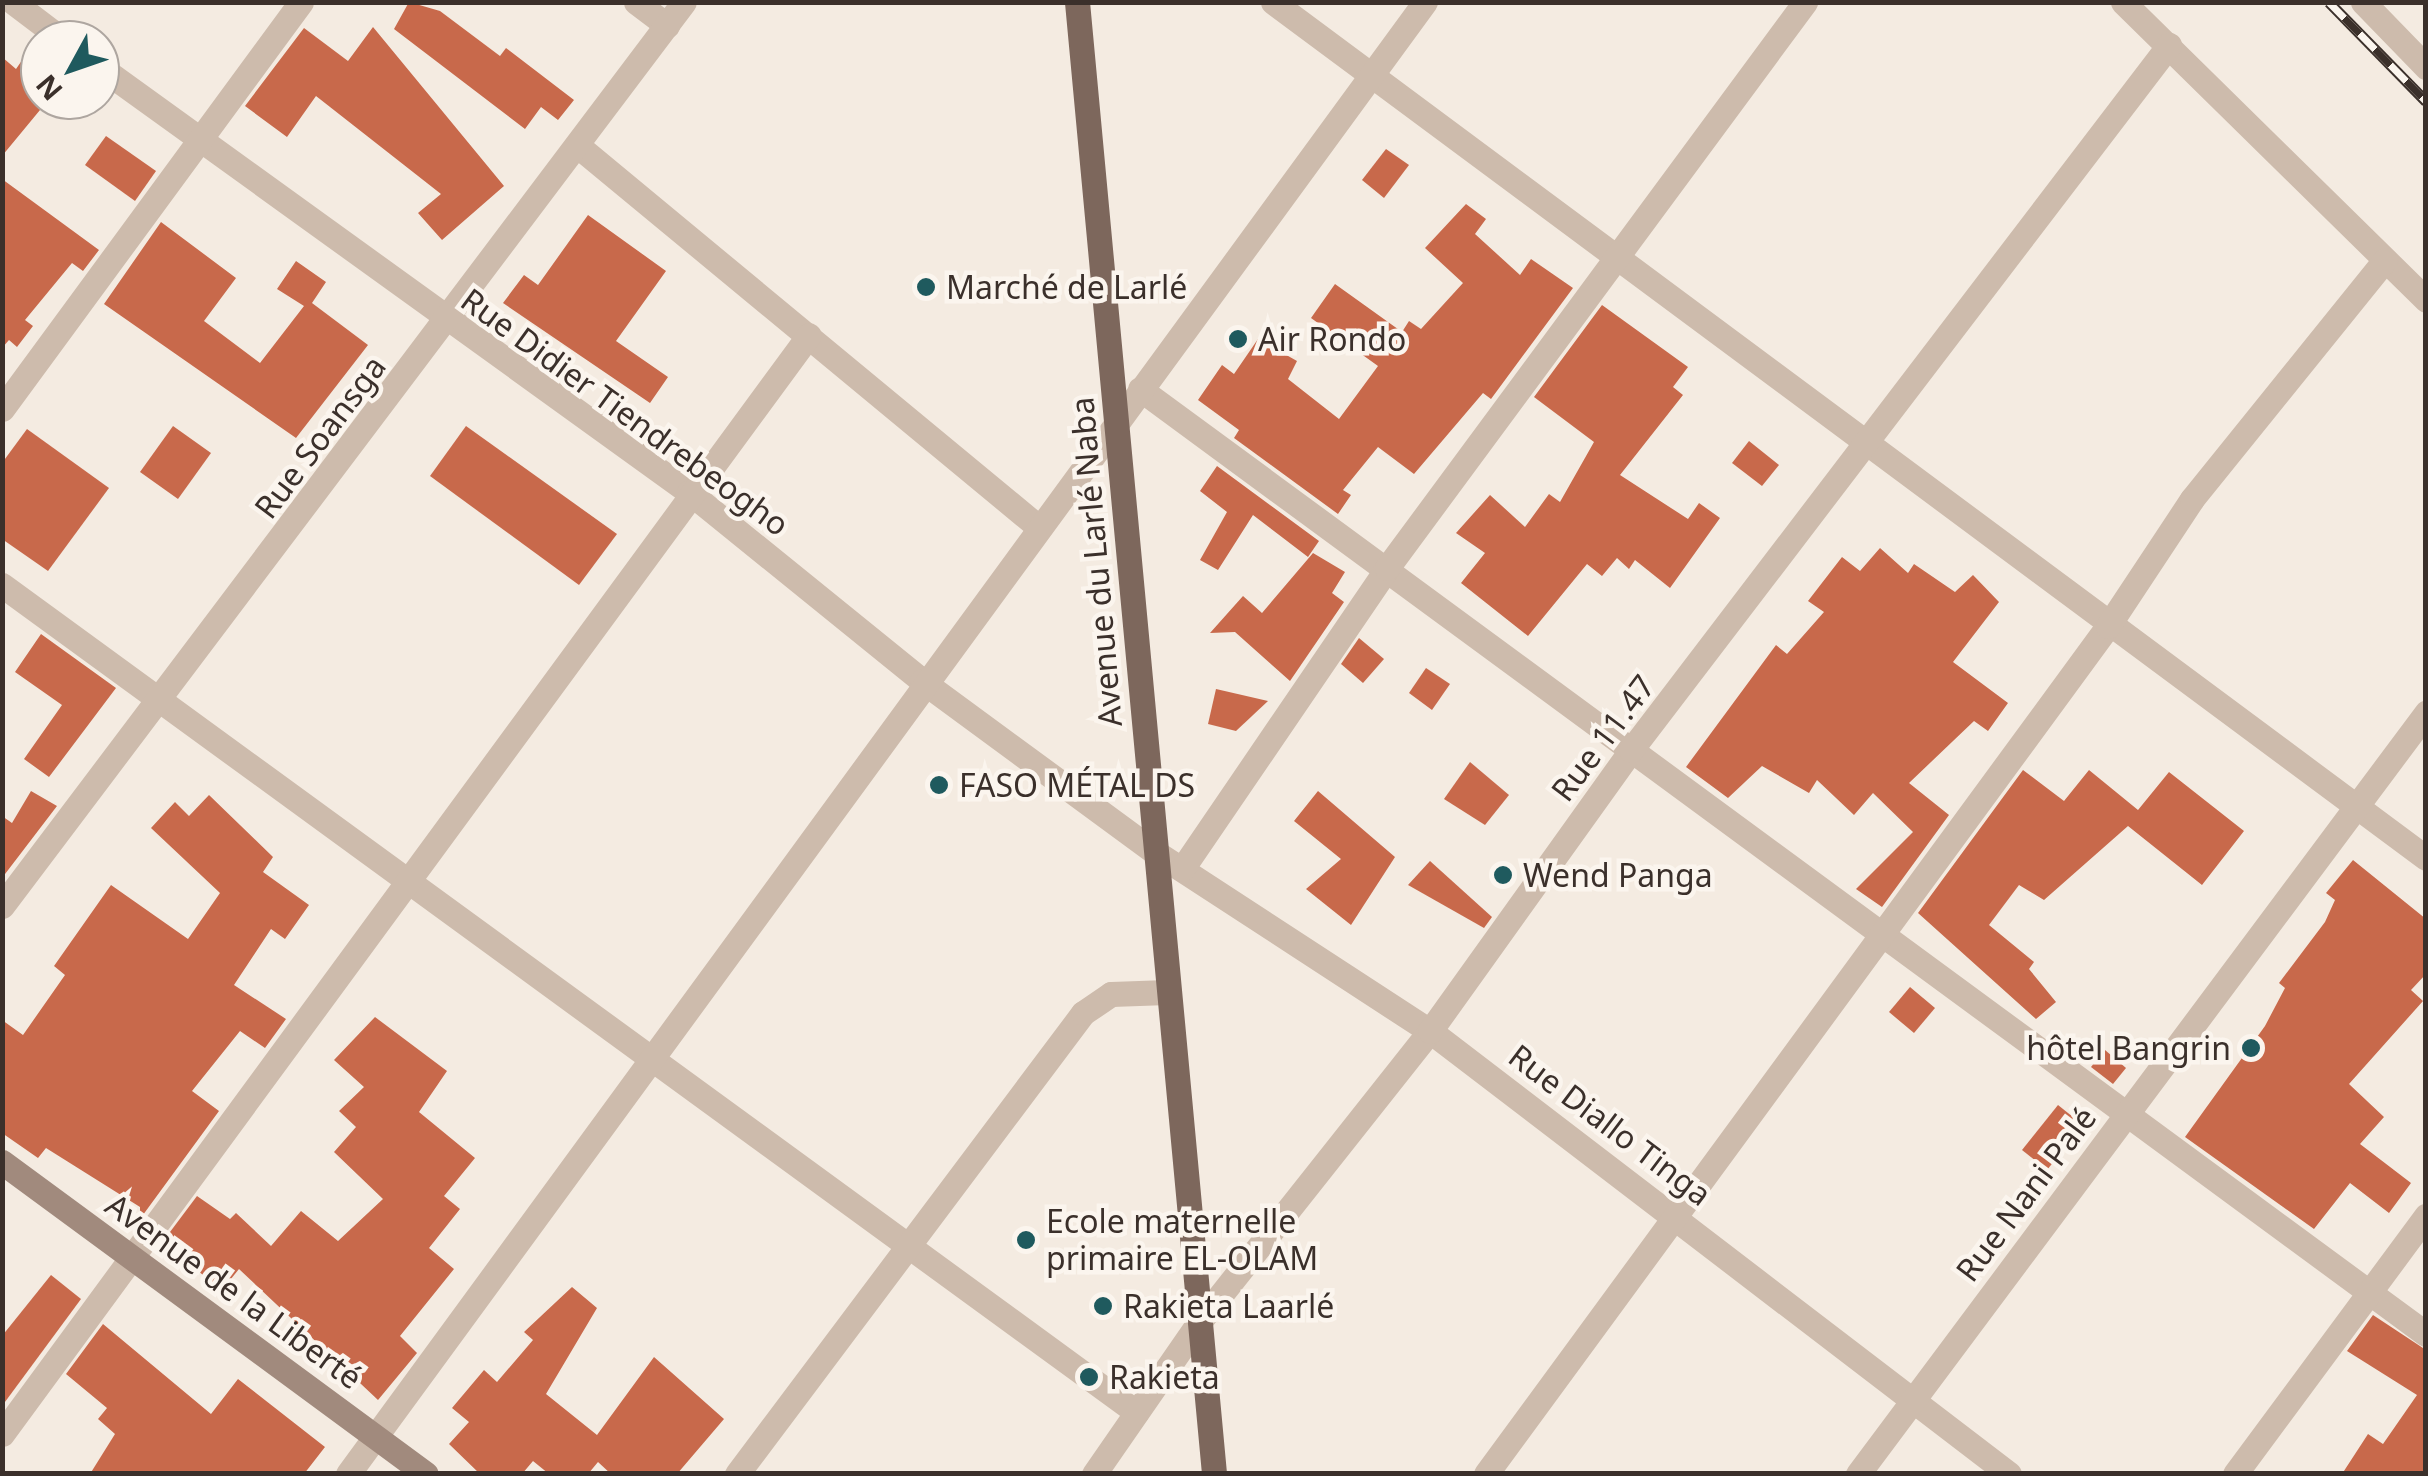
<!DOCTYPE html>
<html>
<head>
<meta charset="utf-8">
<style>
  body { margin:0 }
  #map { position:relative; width:2428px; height:1476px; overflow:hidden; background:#f4ebe1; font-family:"Noto Sans",sans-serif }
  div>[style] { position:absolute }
  .building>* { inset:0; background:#c8694b }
  .street>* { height:25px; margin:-12.5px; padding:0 12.5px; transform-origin:12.5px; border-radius:12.5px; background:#cdbbac }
  .secondary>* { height:25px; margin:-12.5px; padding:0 12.5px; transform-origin:12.5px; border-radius:12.5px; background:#a18a7d }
  .primary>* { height:25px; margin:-12.5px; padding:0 12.5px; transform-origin:12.5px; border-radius:12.5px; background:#7d675c }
  .rail>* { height:11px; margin-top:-5.5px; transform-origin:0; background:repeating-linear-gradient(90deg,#fbf5ee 0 22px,#3b302b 0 44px); box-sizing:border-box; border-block:2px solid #3b302b }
  .dots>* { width:28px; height:28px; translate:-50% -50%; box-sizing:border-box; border:5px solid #fbf5ee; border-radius:50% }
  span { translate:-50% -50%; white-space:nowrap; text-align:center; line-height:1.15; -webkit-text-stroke:9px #fbf5ee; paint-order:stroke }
  .poi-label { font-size:32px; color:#3b302b }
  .left { translate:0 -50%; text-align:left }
  .right { translate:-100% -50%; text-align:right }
  .street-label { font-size:32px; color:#3b302b }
  .frame { position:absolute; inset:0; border:5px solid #3b302b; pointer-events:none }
  .north { position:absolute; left:20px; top:20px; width:100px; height:100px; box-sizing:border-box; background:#fbf5ee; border:2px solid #aea6a0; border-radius:50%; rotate:230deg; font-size:28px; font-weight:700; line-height:40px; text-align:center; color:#3b302b }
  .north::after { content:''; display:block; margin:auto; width:35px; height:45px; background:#1f5a5e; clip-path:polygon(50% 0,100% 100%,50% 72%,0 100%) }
</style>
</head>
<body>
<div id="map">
  <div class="building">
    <i style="clip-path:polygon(409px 2px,440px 11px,500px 56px,506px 48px,574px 100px,558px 120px,541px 107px,525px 129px,394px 29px)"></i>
    <i style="clip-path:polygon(373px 27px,504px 186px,442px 240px,418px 213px,441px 194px,316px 96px,287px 137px,245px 106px,304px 28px,348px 61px)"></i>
    <i style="clip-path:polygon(36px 40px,40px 110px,2px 156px,2px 57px,16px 69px)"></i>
    <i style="clip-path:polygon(106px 136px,156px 171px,135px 201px,85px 165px)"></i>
    <i style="clip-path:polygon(1386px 149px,1409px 165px,1384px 198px,1362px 180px)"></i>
    <i style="clip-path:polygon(2px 179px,99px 250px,83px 271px,72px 263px,25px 320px,33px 326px,17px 347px,9px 340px,2px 348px)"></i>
    <i style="clip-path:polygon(1466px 204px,1486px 219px,1475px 234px,1520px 275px,1531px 259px,1573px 288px,1491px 399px,1483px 393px,1414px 474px,1378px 447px,1343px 490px,1351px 495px,1338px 514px,1234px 438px,1239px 430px,1198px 400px,1222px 365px,1234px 374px,1258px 339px,1297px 361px,1288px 379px,1339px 419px,1378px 366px,1311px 318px,1335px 284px,1402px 332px,1409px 321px,1421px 329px,1463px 283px,1425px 248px)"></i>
    <i style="clip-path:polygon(588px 215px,666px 271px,616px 341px,668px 377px,650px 403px,503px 303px,524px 275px,538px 285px)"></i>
    <i style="clip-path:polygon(161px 222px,236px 278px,204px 321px,260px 363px,304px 306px,277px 289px,296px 261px,326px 282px,312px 303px,368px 345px,296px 438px,104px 304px)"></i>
    <i style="clip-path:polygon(1602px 305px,1688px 367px,1673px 387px,1683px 395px,1620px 475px,1688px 519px,1699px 503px,1720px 518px,1670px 588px,1635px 560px,1629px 569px,1617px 558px,1602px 576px,1587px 564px,1528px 636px,1461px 583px,1485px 553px,1456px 533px,1490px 495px,1525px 527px,1549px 494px,1560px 502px,1594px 442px,1534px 397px)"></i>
    <i style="clip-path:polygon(173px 426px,211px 453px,178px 499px,140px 472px)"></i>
    <i style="clip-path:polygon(466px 426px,617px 534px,579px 585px,430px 476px)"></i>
    <i style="clip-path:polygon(27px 429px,109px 488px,48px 571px,2px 539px,2px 463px)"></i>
    <i style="clip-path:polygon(1749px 441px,1779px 465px,1762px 486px,1732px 463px)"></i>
    <i style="clip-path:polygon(1217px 466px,1319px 541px,1308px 557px,1253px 515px,1218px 570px,1200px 560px,1227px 512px,1200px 491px)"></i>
    <i style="clip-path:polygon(1880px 548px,1908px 573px,1914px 564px,1955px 592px,1973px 575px,1999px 602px,1953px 662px,2008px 703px,1988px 731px,1974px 721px,1909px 783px,1949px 815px,1882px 907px,1856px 889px,1913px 832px,1873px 793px,1854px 815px,1817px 780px,1809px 793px,1762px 766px,1728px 798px,1686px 767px,1776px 645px,1787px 654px,1824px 612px,1808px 601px,1842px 557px,1860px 571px)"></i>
    <i style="clip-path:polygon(1313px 553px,1345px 572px,1332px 593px,1344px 602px,1290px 681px,1235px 632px,1210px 633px,1243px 596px,1262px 613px)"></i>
    <i style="clip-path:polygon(41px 634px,116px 688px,49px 777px,24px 759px,62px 705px,15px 672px)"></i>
    <i style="clip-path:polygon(1359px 638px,1384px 659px,1363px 683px,1341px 664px)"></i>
    <i style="clip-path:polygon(1426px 668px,1450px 684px,1432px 710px,1409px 693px)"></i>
    <i style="clip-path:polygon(1216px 689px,1268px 701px,1236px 731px,1208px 724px)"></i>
    <i style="clip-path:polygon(1470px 762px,1509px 795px,1485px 825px,1444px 799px)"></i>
    <i style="clip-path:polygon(2023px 770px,2064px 801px,2089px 770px,2138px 810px,2169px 772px,2244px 831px,2202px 885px,2128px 826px,2044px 900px,2019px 885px,1989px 925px,2034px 962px,2029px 969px,2056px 1002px,2036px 1019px,1918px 913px)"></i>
    <i style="clip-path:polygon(31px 791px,57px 806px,2px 878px,2px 816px,12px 823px)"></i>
    <i style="clip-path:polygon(1318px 791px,1395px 857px,1351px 925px,1306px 889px,1341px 859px,1294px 821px)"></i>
    <i style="clip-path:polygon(209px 795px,273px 857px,263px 872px,309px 905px,285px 939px,271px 929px,234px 985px,286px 1019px,265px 1048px,240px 1031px,192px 1091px,219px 1111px,140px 1219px,140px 1207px,46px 1148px,38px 1158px,2px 1133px,2px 1020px,23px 1035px,65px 975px,54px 966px,111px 885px,188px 939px,220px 893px,151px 828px,175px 802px,189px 816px)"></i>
    <i style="clip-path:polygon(2353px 860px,2426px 919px,2426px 974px,2411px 990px,2423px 1001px,2349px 1084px,2384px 1117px,2360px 1144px,2411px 1183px,2389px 1213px,2350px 1183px,2314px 1229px,2185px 1137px,2265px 1026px,2285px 988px,2279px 983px,2325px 922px,2335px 900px,2326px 893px)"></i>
    <i style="clip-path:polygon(1430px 861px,1492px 917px,1484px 928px,1408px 885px)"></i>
    <i style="clip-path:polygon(1910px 987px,1935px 1008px,1914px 1033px,1889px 1012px)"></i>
    <i style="clip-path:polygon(375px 1017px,447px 1071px,419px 1112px,475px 1158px,444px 1196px,460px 1209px,429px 1248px,454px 1269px,400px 1336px,417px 1353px,378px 1400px,239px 1269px,222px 1290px,174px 1252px,180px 1245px,167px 1236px,197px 1196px,230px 1219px,236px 1213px,271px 1246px,301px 1211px,338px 1241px,383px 1199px,334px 1152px,356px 1127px,339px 1111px,364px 1087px,334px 1060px)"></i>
    <i style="clip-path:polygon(2105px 1050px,2126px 1068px,2113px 1084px,2091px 1067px)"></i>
    <i style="clip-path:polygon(2058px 1105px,2083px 1125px,2047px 1170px,2022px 1150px)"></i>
    <i style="clip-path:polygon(51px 1275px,81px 1299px,2px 1406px,2px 1336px)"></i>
    <i style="clip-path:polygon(572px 1287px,597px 1308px,546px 1394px,597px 1435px,654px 1357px,724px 1419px,677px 1474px,611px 1474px,598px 1462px,588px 1474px,549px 1474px,533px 1461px,522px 1474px,480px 1474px,449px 1444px,469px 1422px,452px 1408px,484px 1370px,497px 1382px,533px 1340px,524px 1332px)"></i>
    <i style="clip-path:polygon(2373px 1315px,2426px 1350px,2426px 1474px,2342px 1474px,2368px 1434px,2383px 1444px,2417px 1395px,2347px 1351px)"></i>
    <i style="clip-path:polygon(103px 1324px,211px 1414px,238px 1379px,325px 1447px,304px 1474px,90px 1474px,115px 1434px,98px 1419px,107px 1408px,66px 1374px)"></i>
  </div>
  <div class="street">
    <i style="left:13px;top:2px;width:63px;rotate:37.2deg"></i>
    <i style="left:636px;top:2px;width:39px;rotate:37deg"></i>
    <i style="left:1273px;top:2px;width:1436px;rotate:36.59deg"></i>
    <i style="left:2123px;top:2px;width:425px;rotate:44.5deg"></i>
    <i style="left:2363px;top:2px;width:91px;rotate:45.9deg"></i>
    <i style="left:100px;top:67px;width:726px;rotate:35.81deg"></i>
    <i style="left:689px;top:492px;width:300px;rotate:39deg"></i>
    <i style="left:922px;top:681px;width:289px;rotate:36.3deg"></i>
    <i style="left:1155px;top:852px;width:328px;rotate:33.1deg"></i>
    <i style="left:1430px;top:1031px;width:729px;rotate:37.42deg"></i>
    <i style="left:578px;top:146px;width:594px;rotate:39.61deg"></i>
    <i style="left:1140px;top:389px;width:1596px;rotate:36.31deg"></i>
    <i style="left:2px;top:409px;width:505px;rotate:-53.7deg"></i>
    <i style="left:2px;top:585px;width:1404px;rotate:36.1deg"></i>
    <i style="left:1182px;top:869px;width:364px;rotate:-55.7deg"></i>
    <i style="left:1387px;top:568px;width:704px;rotate:-53.55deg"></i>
    <i style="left:2px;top:906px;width:1132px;rotate:-52.97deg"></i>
    <i style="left:2px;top:1434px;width:1363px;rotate:-53.71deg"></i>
    <i style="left:348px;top:1474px;width:1824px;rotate:-53.81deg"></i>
    <i style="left:737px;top:1474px;width:576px;rotate:-53.11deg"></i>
    <i style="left:1083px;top:1013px;width:34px;rotate:-34deg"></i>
    <i style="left:1111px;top:994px;width:56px;rotate:-2deg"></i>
    <i style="left:1094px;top:1474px;width:186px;rotate:-55.3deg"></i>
    <i style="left:1200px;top:1321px;width:370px;rotate:-51.6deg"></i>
    <i style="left:1430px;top:1031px;width:345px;rotate:-54.4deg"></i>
    <i style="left:1631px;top:750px;width:887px;rotate:-52.65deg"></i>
    <i style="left:1486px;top:1474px;width:1052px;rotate:-53.74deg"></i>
    <i style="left:2108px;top:626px;width:152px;rotate:-56.5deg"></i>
    <i style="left:2192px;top:499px;width:307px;rotate:-51.1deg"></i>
    <i style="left:1858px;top:1474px;width:950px;rotate:-53.26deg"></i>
    <i style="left:2235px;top:1474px;width:321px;rotate:-53.5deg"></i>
  </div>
  <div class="secondary">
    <i style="left:2px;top:1162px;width:526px;rotate:36.35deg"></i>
  </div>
  <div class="primary">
    <i style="left:1077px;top:2px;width:1478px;rotate:84.68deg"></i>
  </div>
  <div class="rail">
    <i style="left:2329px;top:2px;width:139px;rotate:45.6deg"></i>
  </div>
  <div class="dots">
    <i style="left:926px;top:287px;background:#1f5a5e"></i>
    <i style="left:1238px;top:339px;background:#1f5a5e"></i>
    <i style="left:939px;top:785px;background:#1f5a5e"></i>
    <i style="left:1503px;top:875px;background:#1f5a5e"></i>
    <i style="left:2251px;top:1048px;background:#1f5a5e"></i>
    <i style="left:1026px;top:1240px;background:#1f5a5e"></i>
    <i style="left:1103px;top:1306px;background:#1f5a5e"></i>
    <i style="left:1089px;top:1377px;background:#1f5a5e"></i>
  </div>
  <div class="poi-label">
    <span class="left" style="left:946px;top:287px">Marché de Larlé</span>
    <span class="left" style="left:1258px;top:339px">Air Rondo</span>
    <span class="left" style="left:959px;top:785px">FASO MÉTAL DS</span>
    <span class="left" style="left:1523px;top:875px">Wend Panga</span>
    <span class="right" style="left:2231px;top:1048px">hôtel Bangrin</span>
    <span class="left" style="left:1046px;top:1240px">Ecole maternelle<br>primaire EL-OLAM</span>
    <span class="left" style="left:1123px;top:1306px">Rakieta Laarlé</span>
    <span class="left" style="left:1109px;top:1377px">Rakieta</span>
  </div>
  <div class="street-label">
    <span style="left:625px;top:412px;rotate:36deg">Rue Didier Tiendrebeogho</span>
    <span style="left:320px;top:437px;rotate:-53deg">Rue Soansga</span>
    <span style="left:1096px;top:562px;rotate:-95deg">Avenue du Larlé Naba</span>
    <span style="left:1603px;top:738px;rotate:-53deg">Rue 11.47</span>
    <span style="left:1610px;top:1125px;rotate:37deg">Rue Diallo Tinga</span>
    <span style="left:2026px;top:1194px;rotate:-53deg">Rue Nani Palé</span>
    <span style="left:234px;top:1291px;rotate:36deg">Avenue de la Liberté</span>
  </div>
  <div class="frame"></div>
  <div class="north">N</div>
</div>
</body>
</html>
